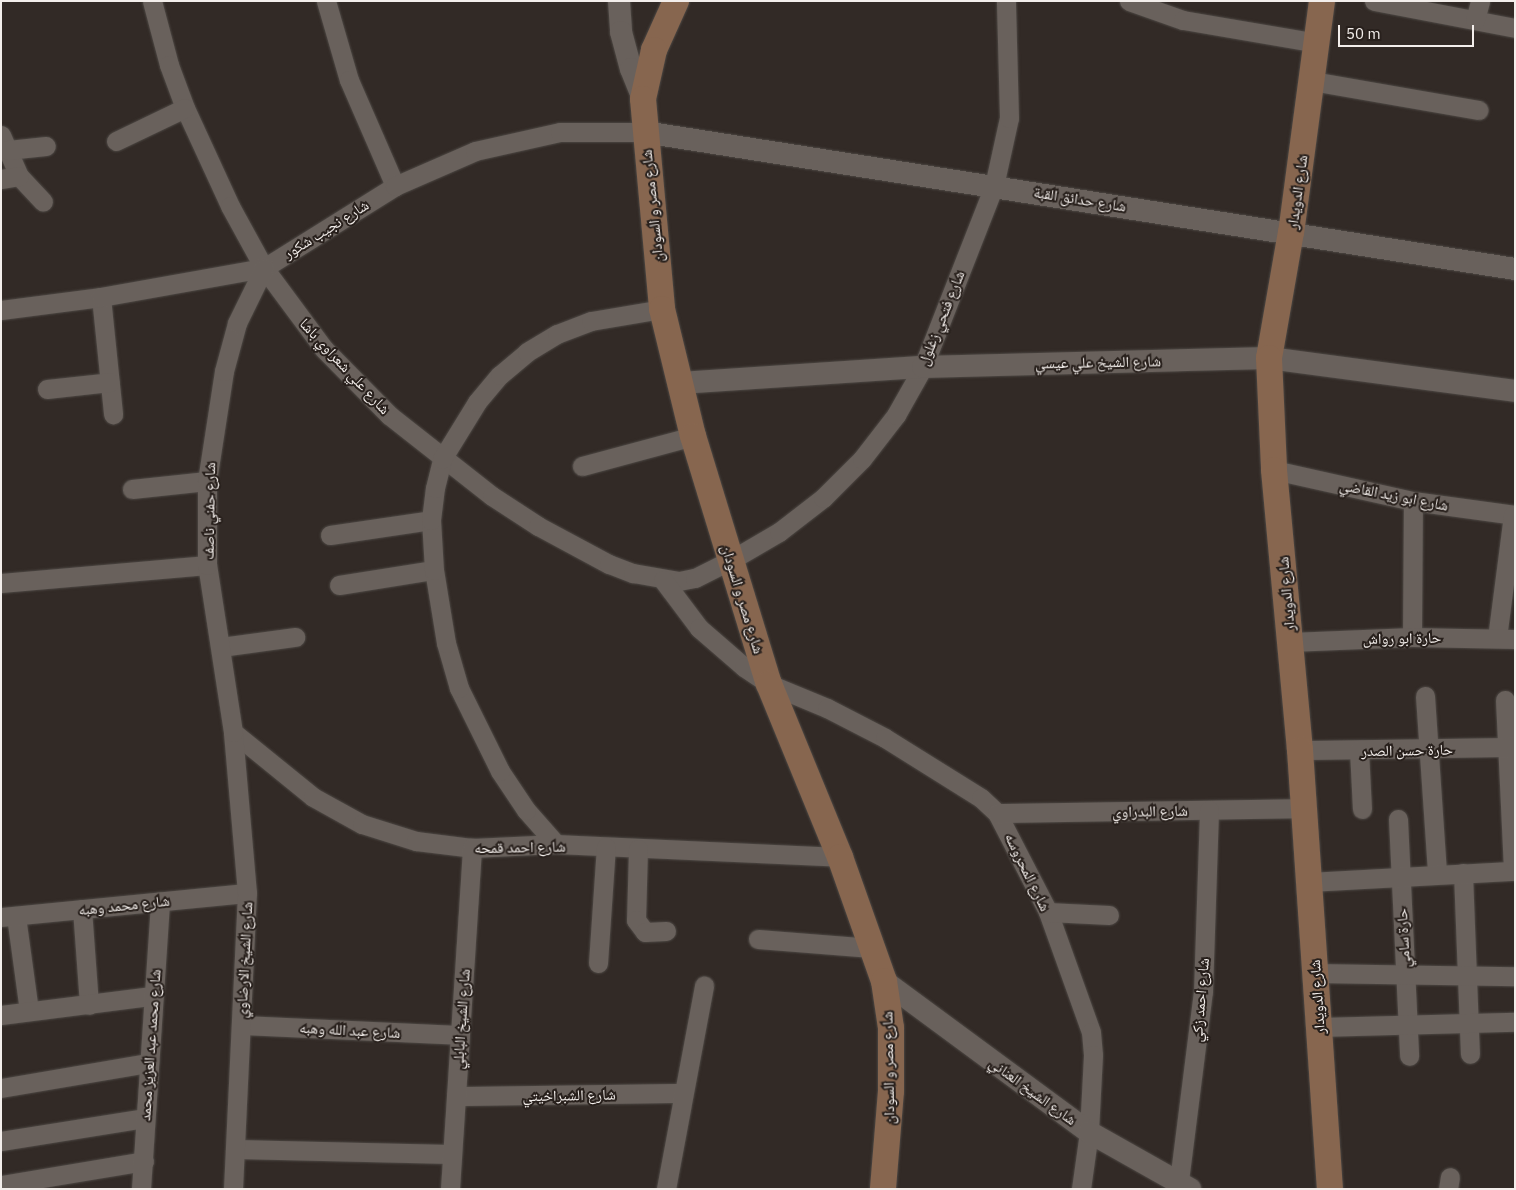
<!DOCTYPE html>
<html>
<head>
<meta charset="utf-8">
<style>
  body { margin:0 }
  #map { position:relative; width:1516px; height:1190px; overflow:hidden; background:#322a26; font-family:"IBM Plex Sans","Noto Naskh Arabic",sans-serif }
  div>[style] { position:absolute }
  .roads { filter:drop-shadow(0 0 1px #4d4844) drop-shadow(0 0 1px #4d4844) }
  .minor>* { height:19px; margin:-9.5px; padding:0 9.5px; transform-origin:9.5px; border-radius:9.5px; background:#69615c }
  .tertiary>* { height:22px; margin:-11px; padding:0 11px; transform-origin:11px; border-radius:11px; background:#69615c }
  .secondary>* { height:26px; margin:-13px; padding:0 13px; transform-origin:13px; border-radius:13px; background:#87664f }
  span { translate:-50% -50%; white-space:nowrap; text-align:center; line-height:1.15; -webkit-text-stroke:4px #28201c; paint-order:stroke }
  .street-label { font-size:15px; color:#f3eeeb }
  .frame { position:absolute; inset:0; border:2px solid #f3eeeb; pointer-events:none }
  .scale { position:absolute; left:1338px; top:25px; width:136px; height:22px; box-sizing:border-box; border:2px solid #f3eeeb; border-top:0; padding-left:6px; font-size:15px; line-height:18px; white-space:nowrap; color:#f3eeeb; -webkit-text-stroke:4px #28201c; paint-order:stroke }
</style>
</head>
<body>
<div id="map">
  <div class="roads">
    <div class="minor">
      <i style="left:152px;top:1px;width:66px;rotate:75.1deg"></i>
      <i style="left:169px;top:65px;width:46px;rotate:69.6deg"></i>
      <i style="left:185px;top:108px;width:108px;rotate:65.3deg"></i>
      <i style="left:230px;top:206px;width:71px;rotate:61.3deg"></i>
      <i style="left:264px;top:268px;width:101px;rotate:53.5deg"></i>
      <i style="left:324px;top:349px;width:93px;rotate:45.4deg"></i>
      <i style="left:389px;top:415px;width:131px;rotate:38.2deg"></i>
      <i style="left:492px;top:496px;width:55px;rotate:33.1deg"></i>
      <i style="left:538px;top:526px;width:81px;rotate:28.2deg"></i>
      <i style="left:609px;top:564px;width:26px;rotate:21deg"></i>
      <i style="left:633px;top:573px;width:47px;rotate:9.9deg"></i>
      <i style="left:679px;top:581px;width:16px;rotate:-11deg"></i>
      <i style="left:695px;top:578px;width:40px;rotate:-26.6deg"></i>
      <i style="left:731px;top:560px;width:56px;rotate:-30.3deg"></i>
      <i style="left:779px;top:532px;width:56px;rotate:-37.7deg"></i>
      <i style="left:823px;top:498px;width:55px;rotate:-45deg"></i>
      <i style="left:862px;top:459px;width:56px;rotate:-52.3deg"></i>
      <i style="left:896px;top:415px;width:55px;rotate:-60.6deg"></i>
      <i style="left:923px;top:367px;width:194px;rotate:-68.6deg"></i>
      <i style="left:994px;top:186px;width:70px;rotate:-77.6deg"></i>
      <i style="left:1009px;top:118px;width:117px;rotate:-91.5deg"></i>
      <i style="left:326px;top:1px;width:82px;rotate:73.8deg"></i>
      <i style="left:349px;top:80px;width:116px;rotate:66.5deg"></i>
      <i style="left:1129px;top:1px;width:57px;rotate:19.4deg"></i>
      <i style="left:1183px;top:20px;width:136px;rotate:9.7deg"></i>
      <i style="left:1374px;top:1px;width:144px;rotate:10.8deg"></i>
      <i style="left:1475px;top:20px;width:20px;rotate:-75deg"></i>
      <i style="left:1312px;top:81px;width:169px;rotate:9.9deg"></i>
      <i style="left:1px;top:135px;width:45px;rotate:66.3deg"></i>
      <i style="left:19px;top:176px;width:35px;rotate:47deg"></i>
      <i style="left:116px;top:141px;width:76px;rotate:-25.6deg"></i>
      <i style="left:8px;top:150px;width:38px;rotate:-6deg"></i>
      <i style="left:1px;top:179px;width:18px;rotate:-9deg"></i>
      <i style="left:101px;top:297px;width:118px;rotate:84.1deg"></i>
      <i style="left:1px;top:310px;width:101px;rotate:-7.4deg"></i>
      <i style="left:101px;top:297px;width:166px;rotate:-10.1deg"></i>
      <i style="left:264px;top:268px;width:155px;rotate:-32deg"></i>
      <i style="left:395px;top:186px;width:87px;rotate:-23.6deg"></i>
      <i style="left:475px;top:151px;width:87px;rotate:-12.6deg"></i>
      <i style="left:560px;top:132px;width:84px"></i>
      <i style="left:47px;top:389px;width:63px;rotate:-6.3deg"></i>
      <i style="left:582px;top:466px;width:115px;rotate:-15.1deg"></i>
      <i style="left:1274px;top:470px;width:142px;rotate:12.6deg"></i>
      <i style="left:1413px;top:501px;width:103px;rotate:7.8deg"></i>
      <i style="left:132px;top:489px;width:75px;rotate:-6.1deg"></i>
      <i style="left:330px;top:535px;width:102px;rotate:-8.4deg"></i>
      <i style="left:663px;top:580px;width:60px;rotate:53.1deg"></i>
      <i style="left:699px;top:628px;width:60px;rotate:40.9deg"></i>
      <i style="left:744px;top:667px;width:30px;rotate:34deg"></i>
      <i style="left:769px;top:684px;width:63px;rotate:22.5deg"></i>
      <i style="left:827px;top:708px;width:65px;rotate:27.3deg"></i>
      <i style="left:885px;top:738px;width:113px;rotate:32deg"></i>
      <i style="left:981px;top:798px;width:22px;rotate:43deg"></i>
      <i style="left:997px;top:813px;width:111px;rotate:62.7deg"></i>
      <i style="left:1048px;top:912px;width:127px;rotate:70.3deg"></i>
      <i style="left:1091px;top:1032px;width:23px;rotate:85deg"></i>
      <i style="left:1093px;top:1055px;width:77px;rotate:93deg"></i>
      <i style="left:1089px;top:1132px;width:58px;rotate:98deg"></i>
      <i style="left:1px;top:583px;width:207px;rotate:-5deg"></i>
      <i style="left:339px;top:585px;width:96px;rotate:-9deg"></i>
      <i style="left:1412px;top:637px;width:136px;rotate:-89.6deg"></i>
      <i style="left:1497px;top:638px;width:124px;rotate:-82.6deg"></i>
      <i style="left:1290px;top:642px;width:122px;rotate:-2.3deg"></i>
      <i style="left:1412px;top:637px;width:103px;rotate:1.1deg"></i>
      <i style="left:221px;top:647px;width:75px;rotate:-7.7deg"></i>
      <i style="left:1425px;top:696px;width:178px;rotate:86.1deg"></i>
      <i style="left:1505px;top:700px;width:171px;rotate:87.3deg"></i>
      <i style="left:233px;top:732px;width:103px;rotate:39.1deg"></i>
      <i style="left:313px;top:797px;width:56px;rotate:28.9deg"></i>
      <i style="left:362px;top:824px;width:57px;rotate:17.5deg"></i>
      <i style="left:416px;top:841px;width:56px;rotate:7.1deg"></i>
      <i style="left:472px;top:848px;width:84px;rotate:-2.7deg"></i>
      <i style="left:556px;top:844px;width:284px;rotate:2.6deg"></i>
      <i style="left:1300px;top:750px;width:215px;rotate:-0.8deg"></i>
      <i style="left:1359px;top:750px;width:59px;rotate:87.1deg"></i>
      <i style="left:997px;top:813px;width:306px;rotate:-0.9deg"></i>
      <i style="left:1398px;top:819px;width:237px;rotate:87.3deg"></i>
      <i style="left:556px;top:844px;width:45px;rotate:-131.4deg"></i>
      <i style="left:526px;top:810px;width:47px;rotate:-123.7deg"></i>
      <i style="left:500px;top:771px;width:93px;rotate:-116.3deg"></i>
      <i style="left:459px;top:688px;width:47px;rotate:-106.1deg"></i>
      <i style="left:446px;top:643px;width:74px;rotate:-99.3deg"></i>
      <i style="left:434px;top:570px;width:50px;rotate:-93.4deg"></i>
      <i style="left:431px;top:520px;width:32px;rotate:-83deg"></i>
      <i style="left:435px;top:488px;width:30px;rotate:-76deg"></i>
      <i style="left:442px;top:459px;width:67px;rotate:-58.4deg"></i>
      <i style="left:477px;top:402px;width:35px;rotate:-50deg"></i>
      <i style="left:500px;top:375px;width:35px;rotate:-40deg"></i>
      <i style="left:527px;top:352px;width:35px;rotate:-31deg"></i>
      <i style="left:557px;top:334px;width:36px;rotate:-21deg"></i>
      <i style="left:591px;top:321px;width:72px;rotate:-9.6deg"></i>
      <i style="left:638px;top:849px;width:71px;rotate:91.6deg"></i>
      <i style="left:636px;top:920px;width:15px;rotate:53deg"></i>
      <i style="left:645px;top:932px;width:21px;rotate:-3deg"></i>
      <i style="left:1463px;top:873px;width:181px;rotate:87.8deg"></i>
      <i style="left:1309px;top:882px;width:206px;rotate:-3.1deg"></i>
      <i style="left:82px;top:909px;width:96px;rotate:85.8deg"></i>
      <i style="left:1048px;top:912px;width:61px;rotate:2.8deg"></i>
      <i style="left:16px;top:916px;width:96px;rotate:82.2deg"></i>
      <i style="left:1px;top:917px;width:247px;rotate:-5.6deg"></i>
      <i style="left:758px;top:939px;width:114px;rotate:4.5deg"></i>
      <i style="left:598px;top:963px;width:116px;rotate:-86.1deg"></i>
      <i style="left:1315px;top:973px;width:200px;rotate:0.9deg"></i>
      <i style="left:1px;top:1015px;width:152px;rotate:-7.2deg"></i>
      <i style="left:241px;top:1025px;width:219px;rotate:2.6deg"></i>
      <i style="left:1319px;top:1027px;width:196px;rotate:-1.5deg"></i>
      <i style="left:1px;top:1088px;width:148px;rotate:-9.7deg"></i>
      <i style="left:456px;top:1096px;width:227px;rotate:-0.8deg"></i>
      <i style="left:1px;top:1141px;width:145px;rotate:-9.1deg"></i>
      <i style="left:235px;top:1149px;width:217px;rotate:1.3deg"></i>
      <i style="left:1px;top:1185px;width:145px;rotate:-9.5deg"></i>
      <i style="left:141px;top:1189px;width:288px;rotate:-86.2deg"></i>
      <i style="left:233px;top:1189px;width:296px;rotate:-87.3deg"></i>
      <i style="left:247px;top:893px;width:162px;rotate:-95deg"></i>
      <i style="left:233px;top:732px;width:169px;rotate:-98.8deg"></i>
      <i style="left:207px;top:565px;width:84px;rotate:-90deg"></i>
      <i style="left:207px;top:481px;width:111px;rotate:-81.2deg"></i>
      <i style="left:224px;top:371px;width:50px;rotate:-74.8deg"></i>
      <i style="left:237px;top:323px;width:61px;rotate:-63.9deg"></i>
      <i style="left:450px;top:1189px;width:342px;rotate:-86.3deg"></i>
      <i style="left:666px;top:1189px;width:207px;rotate:-79.4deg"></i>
      <i style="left:1178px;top:1189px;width:199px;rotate:-82.8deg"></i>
      <i style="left:1203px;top:992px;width:182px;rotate:-88.1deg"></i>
      <i style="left:1448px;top:1189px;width:12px;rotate:-81deg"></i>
    </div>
    <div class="tertiary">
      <i style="left:619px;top:1px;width:31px;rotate:86deg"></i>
      <i style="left:621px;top:32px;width:38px;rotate:75deg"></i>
      <i style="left:631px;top:69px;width:32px;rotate:68deg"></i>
      <i style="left:644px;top:132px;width:882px;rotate:8.94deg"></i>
      <i style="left:680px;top:383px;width:244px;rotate:-3.8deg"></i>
      <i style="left:923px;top:367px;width:346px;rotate:-1.5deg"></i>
      <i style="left:1269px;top:358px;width:248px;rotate:7.6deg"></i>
      <i style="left:884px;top:981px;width:255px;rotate:36.4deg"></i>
      <i style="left:1089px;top:1132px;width:116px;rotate:29.4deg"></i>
    </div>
    <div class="secondary">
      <i style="left:676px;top:1px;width:54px;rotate:114.2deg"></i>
      <i style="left:654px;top:50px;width:50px;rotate:102.7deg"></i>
      <i style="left:643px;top:99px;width:211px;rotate:84.8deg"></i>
      <i style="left:662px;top:309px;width:131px;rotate:76.3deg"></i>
      <i style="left:693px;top:436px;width:259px;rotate:73deg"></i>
      <i style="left:769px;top:684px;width:187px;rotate:67.7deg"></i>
      <i style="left:840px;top:857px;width:132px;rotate:70.5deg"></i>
      <i style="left:884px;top:981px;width:48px;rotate:81.5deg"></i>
      <i style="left:891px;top:1028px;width:63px;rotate:90deg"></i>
      <i style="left:891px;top:1091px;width:98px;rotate:94.7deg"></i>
      <i style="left:1322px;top:1px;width:233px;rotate:97.6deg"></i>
      <i style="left:1291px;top:232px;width:128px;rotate:99.9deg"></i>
      <i style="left:1269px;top:358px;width:112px;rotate:87.4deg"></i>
      <i style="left:1274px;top:470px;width:281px;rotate:84.7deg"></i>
      <i style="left:1300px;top:750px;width:440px;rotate:86.1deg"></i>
    </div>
  </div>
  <div class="street-label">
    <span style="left:1297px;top:192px;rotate:-82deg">شارع الدويدار</span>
    <span style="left:1080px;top:199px;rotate:9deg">شارع حدائق القبة</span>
    <span style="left:652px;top:206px;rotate:-96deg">شارع مصر و السودان</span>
    <span style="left:326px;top:229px;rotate:-32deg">شارع نجيب شكور</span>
    <span style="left:941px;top:318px;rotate:-68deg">شارع فتحي زغلول</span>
    <span style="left:1098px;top:362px;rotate:-1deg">شارع الشيخ علي عيسي</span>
    <span style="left:345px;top:366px;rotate:47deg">شارع علي شعراوي باشا</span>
    <span style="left:1394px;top:495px;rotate:11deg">شارع ابو زيد القاضي</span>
    <span style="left:209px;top:511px;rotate:-89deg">شارع حفني ناصف</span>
    <span style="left:1286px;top:594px;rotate:-95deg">شارع الدويدار</span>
    <span style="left:743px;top:599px;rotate:73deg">شارع مصر و السودان</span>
    <span style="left:1402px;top:638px;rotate:-1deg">حارة ابو رواش</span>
    <span style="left:1407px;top:750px;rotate:-1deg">حارة حسن الصدر</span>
    <span style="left:1150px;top:811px;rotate:-1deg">شارع البدراوي</span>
    <span style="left:520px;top:847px;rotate:-1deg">شارع احمد قمحه</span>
    <span style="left:1028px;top:872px;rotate:64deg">شارع المحروسه</span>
    <span style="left:124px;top:905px;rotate:-6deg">شارع محمد وهبه</span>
    <span style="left:1403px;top:938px;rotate:-93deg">حارة سامي</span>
    <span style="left:244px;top:960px;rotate:-87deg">شارع الشيخ الارضاوي</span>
    <span style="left:1317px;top:997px;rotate:-94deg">شارع الدويدار</span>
    <span style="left:1200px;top:1000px;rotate:-85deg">شارع احمد زكي</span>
    <span style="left:461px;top:1019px;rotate:-86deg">شارع الشيخ البابلي</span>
    <span style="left:350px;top:1030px;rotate:3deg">شارع عبد الله وهبه</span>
    <span style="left:150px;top:1045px;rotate:-86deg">شارع محمد عبد العزيز محمد</span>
    <span style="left:888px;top:1068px;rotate:-91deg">شارع مصر و السودان</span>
    <span style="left:1033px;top:1091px;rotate:36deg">شارع الشيخ العناني</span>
    <span style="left:569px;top:1095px;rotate:-1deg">شارع الشبراخيتي</span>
  </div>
  <div class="frame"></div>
  <div class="scale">50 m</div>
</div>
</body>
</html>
